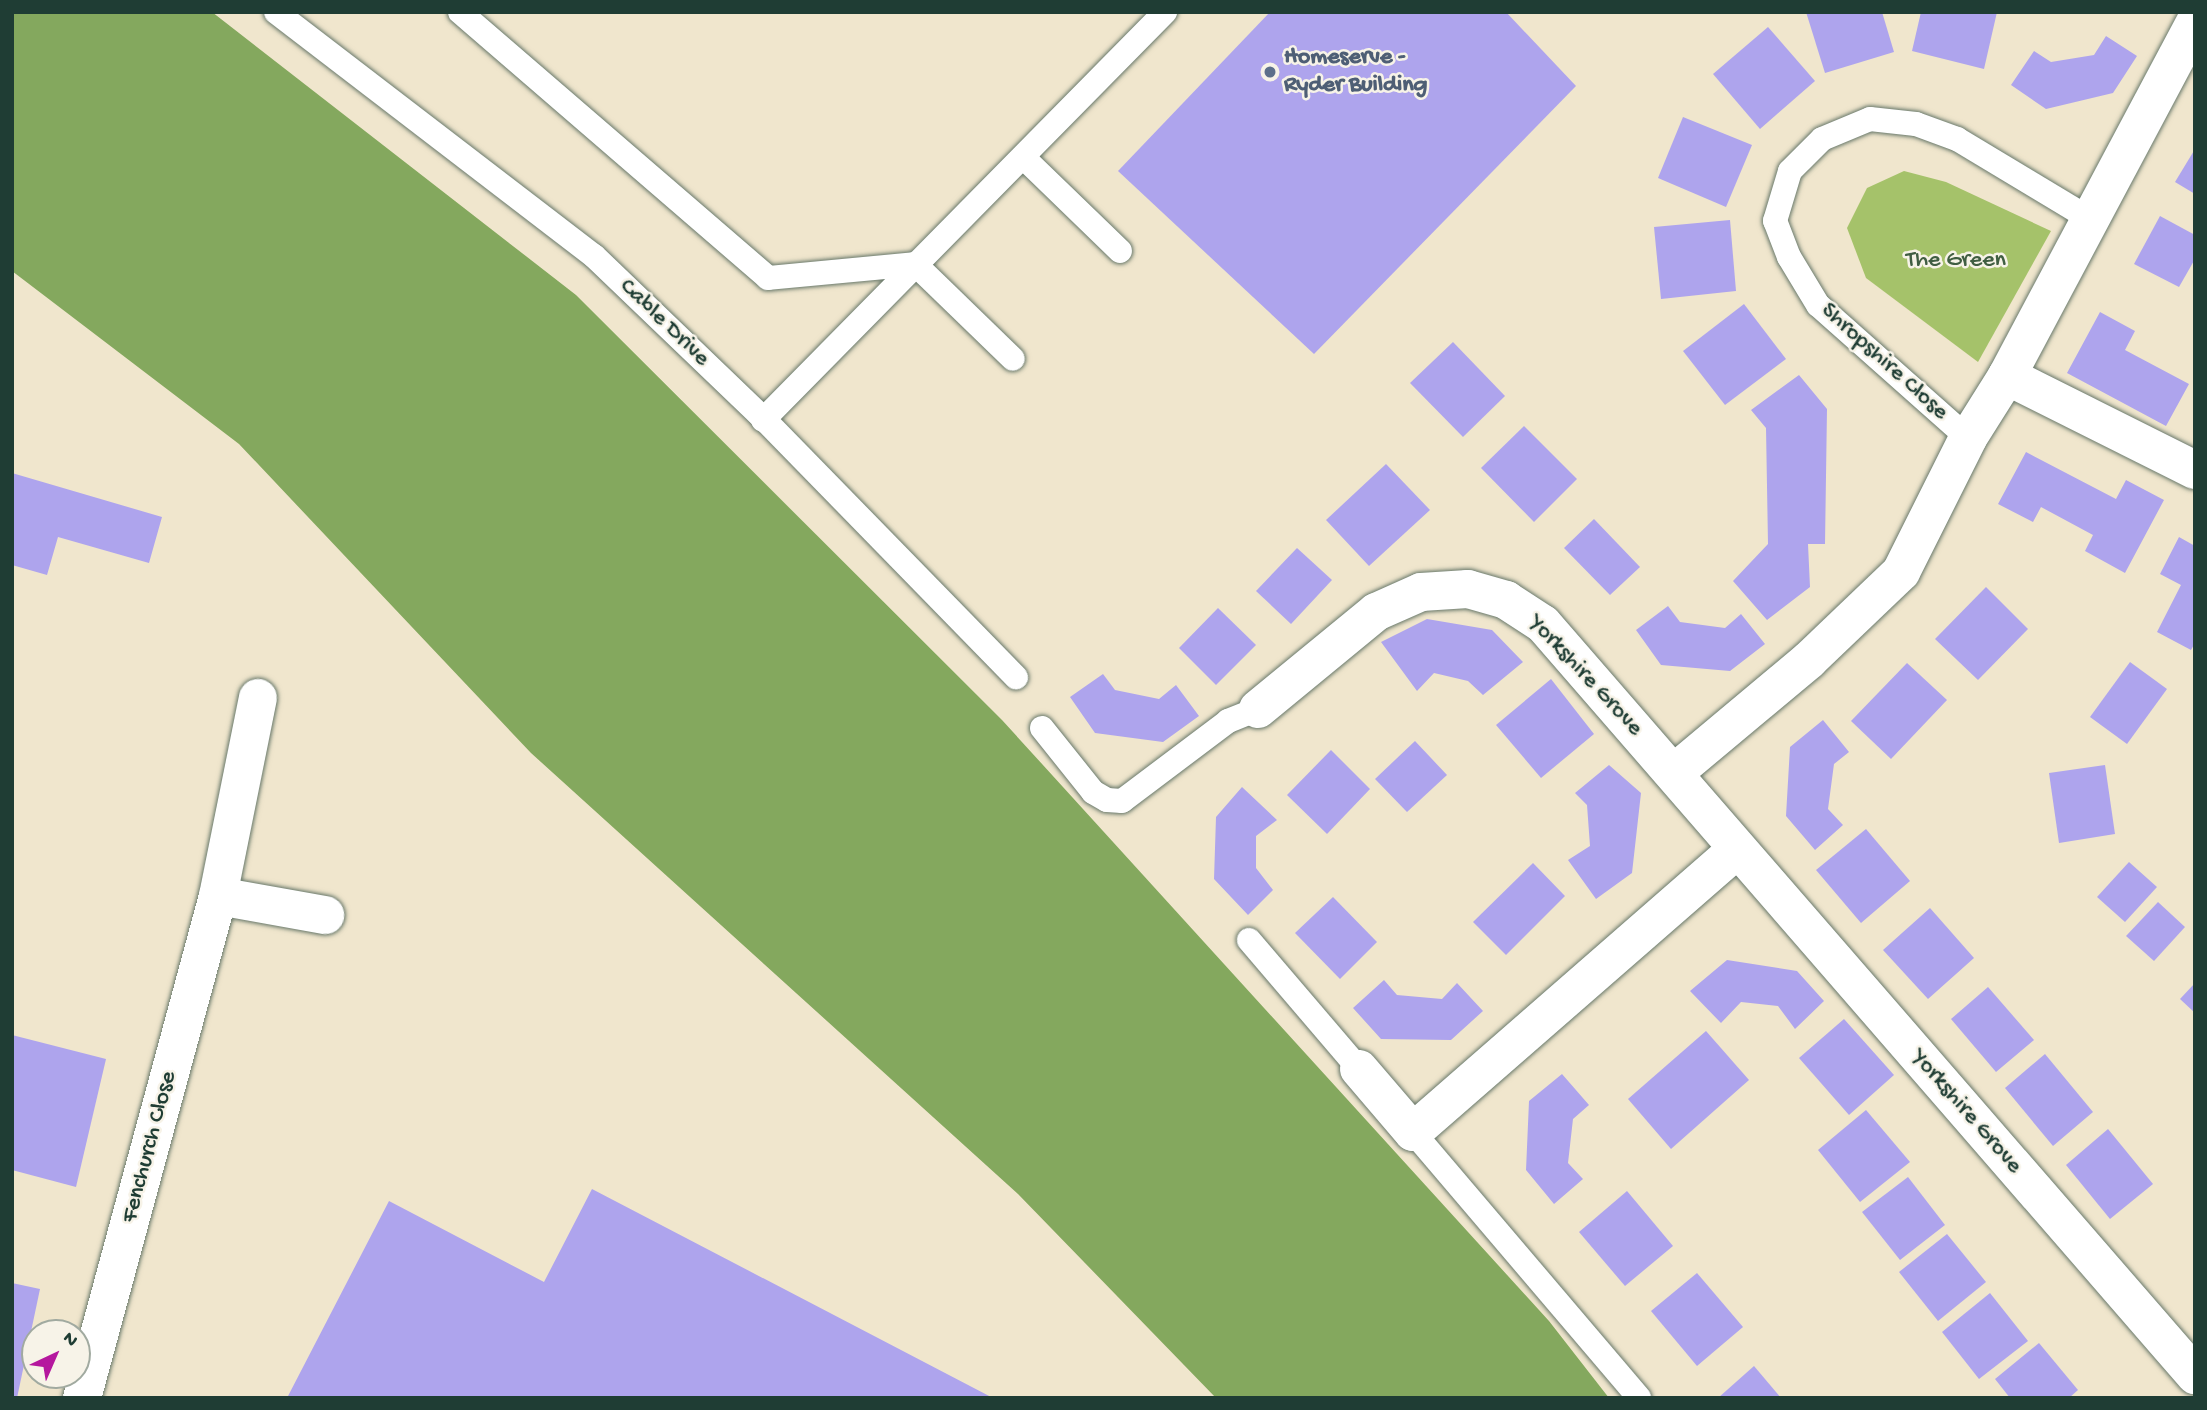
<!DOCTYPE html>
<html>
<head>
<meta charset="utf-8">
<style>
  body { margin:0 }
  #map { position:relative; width:2207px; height:1410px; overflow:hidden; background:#f0e6cd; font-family:"Gochi Hand",sans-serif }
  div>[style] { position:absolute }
  .green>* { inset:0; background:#a5c26a }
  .forest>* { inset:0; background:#84a85e }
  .building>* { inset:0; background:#aea4ed }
  .roads { filter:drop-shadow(0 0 2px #68786a) drop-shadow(0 0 2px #68786a) }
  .service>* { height:24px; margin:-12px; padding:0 12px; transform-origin:12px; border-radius:12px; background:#fff }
  .minor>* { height:38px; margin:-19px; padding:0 19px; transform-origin:19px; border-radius:19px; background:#fff }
  .dots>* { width:19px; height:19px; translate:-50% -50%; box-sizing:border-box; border:4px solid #f7f3e8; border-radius:50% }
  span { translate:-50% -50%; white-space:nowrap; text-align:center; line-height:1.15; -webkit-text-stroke:5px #f7f3e8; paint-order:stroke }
  .service-label { font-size:24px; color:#4e5e75; font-weight:700 }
  .left { translate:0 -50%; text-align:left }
  .park-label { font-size:24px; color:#405e42 }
  .street-label { font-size:24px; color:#1f3d34 }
  .frame { position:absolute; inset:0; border:14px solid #1f3d34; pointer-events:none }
  .north { position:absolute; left:21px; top:1319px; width:70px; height:70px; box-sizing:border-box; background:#f7f3e8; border:2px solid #a1aaa0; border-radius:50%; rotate:44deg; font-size:19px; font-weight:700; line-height:28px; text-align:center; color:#1f3d34 }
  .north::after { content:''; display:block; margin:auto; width:24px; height:32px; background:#b5179e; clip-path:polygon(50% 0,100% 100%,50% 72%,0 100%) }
</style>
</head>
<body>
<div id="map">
  <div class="green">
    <i style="clip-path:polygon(1904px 171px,1946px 182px,2051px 231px,1978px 362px,1866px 278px,1847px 228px,1867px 188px)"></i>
  </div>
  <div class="forest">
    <i style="clip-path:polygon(12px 12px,212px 12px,576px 295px,1002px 720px,1549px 1321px,1609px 1398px,1216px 1398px,1018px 1194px,531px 753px,239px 444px,12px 271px)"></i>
  </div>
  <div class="building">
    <i style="clip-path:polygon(1270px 12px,1506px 12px,1576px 86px,1314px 354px,1118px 171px)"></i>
    <i style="clip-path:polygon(1806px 12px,1882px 12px,1894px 52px,1825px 73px)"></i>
    <i style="clip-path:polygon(1921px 12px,1997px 12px,1984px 69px,1912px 51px)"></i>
    <i style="clip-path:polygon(1768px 27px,1815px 81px,1760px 129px,1713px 74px)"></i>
    <i style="clip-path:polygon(2106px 36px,2137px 56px,2113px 93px,2046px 109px,2011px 85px,2034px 51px,2051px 62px,2094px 55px)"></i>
    <i style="clip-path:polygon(1683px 117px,1752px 145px,1726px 207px,1658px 178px)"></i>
    <i style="clip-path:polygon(2195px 149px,2195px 194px,2175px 182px)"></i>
    <i style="clip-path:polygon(2160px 216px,2195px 235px,2195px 259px,2179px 287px,2134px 264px)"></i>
    <i style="clip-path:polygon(1730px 220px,1736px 291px,1661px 299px,1654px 227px)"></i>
    <i style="clip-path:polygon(1744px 304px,1786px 359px,1725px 405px,1683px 351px)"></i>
    <i style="clip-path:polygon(2100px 312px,2135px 331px,2125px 350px,2189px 384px,2166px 426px,2067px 373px)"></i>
    <i style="clip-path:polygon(1453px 342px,1505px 396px,1463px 437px,1410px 383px)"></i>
    <i style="clip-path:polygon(1799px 375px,1827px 409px,1825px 544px,1808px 544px,1810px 587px,1767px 620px,1733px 581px,1768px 544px,1766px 428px,1751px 410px)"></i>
    <i style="clip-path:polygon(1524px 426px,1577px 479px,1534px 522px,1481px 468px)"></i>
    <i style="clip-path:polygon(2026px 452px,2116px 499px,2126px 480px,2164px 500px,2125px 573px,2085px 551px,2093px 535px,2041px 507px,2033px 522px,1998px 504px)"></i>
    <i style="clip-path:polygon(1386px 464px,1430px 510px,1369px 566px,1326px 520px)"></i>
    <i style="clip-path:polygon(12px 473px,162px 517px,149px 563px,58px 537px,47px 575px,12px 565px)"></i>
    <i style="clip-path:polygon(1594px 519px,1640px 567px,1610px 595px,1564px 548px)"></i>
    <i style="clip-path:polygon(2179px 537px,2195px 546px,2195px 643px,2191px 650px,2157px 632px,2181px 585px,2160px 574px)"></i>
    <i style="clip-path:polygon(1297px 548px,1332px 580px,1291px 624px,1256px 591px)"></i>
    <i style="clip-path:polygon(1986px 587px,2028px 629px,1978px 680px,1935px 639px)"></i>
    <i style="clip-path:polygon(1668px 606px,1680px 622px,1725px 628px,1741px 614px,1765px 644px,1730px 671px,1661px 665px,1636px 630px)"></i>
    <i style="clip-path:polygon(1218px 608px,1256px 645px,1216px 685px,1179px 648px)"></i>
    <i style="clip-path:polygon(1427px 619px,1492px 630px,1523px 662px,1483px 695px,1468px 681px,1434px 673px,1417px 691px,1381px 642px)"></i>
    <i style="clip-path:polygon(2130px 662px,2167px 689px,2127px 744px,2090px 717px)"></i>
    <i style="clip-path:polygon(1907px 663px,1947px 700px,1891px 759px,1851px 721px)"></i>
    <i style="clip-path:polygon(1103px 674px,1115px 690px,1159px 699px,1176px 685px,1199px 716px,1163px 742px,1095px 733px,1070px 697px)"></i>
    <i style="clip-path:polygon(1551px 679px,1594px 734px,1541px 778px,1496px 725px)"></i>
    <i style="clip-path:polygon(1823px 720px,1849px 752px,1834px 764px,1828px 809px,1843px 825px,1815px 850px,1786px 816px,1790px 747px)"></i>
    <i style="clip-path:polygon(1415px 741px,1447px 775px,1407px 812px,1375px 779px)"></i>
    <i style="clip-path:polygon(1331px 750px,1370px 789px,1327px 834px,1287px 795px)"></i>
    <i style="clip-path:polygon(1609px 765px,1641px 793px,1632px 873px,1596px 899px,1568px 860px,1590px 846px,1587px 805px,1575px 793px)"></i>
    <i style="clip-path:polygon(2105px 765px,2115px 834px,2059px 843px,2049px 773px)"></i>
    <i style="clip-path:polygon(1242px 787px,1277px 820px,1256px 836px,1256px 868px,1273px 890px,1248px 915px,1214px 879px,1216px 817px)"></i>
    <i style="clip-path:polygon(1866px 829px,1910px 881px,1861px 923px,1816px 870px)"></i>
    <i style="clip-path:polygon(2129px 862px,2157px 887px,2125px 922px,2097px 897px)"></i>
    <i style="clip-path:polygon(1533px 863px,1565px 896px,1506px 955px,1473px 922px)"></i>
    <i style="clip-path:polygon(1333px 897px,1377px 942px,1340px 979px,1295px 933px)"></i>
    <i style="clip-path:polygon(2158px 902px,2185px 927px,2154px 961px,2126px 936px)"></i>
    <i style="clip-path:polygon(1930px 908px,1974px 958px,1928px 999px,1883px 950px)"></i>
    <i style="clip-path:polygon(1727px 960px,1797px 971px,1824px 1001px,1795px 1029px,1778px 1006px,1741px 1002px,1721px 1023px,1690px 991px)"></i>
    <i style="clip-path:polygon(1384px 980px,1397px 995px,1442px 999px,1457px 983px,1483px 1011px,1451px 1040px,1381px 1039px,1353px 1008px)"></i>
    <i style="clip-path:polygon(2195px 983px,2195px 1013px,2180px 999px)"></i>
    <i style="clip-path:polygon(1988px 987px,2034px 1040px,1996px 1072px,1951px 1019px)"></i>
    <i style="clip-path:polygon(1844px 1019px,1894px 1075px,1849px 1115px,1799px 1058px)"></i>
    <i style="clip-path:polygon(1706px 1031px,1749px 1080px,1671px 1149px,1628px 1099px)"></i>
    <i style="clip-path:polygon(12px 1035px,106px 1059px,76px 1187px,12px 1170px)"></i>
    <i style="clip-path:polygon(2045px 1054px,2093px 1112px,2053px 1146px,2005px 1088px)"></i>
    <i style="clip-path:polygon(1562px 1074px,1589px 1105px,1573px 1119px,1568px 1163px,1583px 1179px,1554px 1204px,1526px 1170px,1529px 1101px)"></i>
    <i style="clip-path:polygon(1866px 1110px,1910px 1162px,1860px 1202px,1818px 1150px)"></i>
    <i style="clip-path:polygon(2108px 1129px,2153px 1184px,2110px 1219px,2066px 1165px)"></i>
    <i style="clip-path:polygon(1908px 1177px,1945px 1225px,1900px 1260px,1862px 1212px)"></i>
    <i style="clip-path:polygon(592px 1189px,993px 1398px,287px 1398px,389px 1201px,544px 1282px)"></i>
    <i style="clip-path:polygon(1627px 1191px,1673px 1246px,1625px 1286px,1579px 1232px)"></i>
    <i style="clip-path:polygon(1947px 1234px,1986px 1282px,1938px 1321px,1899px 1272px)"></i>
    <i style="clip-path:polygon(1697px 1273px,1743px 1327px,1697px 1366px,1651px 1311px)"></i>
    <i style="clip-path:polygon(12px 1283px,40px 1289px,17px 1398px,12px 1398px)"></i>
    <i style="clip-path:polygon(1990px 1293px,2028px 1341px,1979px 1379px,1942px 1332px)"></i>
    <i style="clip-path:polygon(2039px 1343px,2078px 1390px,2069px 1398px,2010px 1398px,1995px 1379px)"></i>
    <i style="clip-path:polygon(1754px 1366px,1781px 1398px,1718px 1398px)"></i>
  </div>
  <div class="roads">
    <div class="service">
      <i style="left:276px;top:12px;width:401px;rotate:37.5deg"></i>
      <i style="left:594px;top:256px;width:228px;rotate:43.8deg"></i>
      <i style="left:759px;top:414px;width:368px;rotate:45.7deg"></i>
      <i style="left:460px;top:12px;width:407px;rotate:40.8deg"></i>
      <i style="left:768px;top:278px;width:148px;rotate:-5.4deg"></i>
      <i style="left:915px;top:264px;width:136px;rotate:44.1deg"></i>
      <i style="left:1023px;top:157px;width:135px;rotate:44.1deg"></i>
      <i style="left:763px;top:420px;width:573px;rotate:-45.42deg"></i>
      <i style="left:1968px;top:438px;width:200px;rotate:-138.4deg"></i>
      <i style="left:1818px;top:305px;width:56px;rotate:-121.1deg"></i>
      <i style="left:1789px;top:257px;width:39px;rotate:-111deg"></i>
      <i style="left:1775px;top:221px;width:52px;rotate:-73.3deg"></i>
      <i style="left:1790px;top:171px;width:45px;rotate:-45deg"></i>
      <i style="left:1822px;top:139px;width:52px;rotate:-22.6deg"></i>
      <i style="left:1870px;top:119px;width:46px;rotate:6.2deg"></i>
      <i style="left:1916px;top:124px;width:44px;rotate:20.1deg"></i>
      <i style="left:1957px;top:139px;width:155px;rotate:31deg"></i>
      <i style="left:1042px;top:728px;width:82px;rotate:51.4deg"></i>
      <i style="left:1093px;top:792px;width:16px;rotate:30deg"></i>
      <i style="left:1107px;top:800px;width:15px;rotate:4deg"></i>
      <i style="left:1122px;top:801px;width:133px;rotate:-37deg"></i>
      <i style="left:1228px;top:721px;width:32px;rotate:-22deg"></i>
      <i style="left:1249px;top:940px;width:170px;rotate:49.5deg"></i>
      <i style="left:1413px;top:1132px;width:349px;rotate:49.6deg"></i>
    </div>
    <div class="minor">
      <i style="left:2007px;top:376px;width:210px;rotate:26.6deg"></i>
      <i style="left:1258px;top:709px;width:153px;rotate:-39.4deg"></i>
      <i style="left:1376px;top:612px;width:49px;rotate:-24deg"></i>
      <i style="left:1421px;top:592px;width:47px;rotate:-3.7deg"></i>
      <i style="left:1468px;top:589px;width:40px;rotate:16deg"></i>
      <i style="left:1506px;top:600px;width:44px;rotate:33deg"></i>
      <i style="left:1543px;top:624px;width:995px;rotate:49.04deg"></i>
      <i style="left:1674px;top:773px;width:176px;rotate:-39.9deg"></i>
      <i style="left:1809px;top:660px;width:127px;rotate:-43.7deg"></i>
      <i style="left:1901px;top:572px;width:150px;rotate:-63.4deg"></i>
      <i style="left:1968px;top:438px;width:73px;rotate:-57.8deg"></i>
      <i style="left:2007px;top:376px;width:401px;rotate:-62deg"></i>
      <i style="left:218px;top:896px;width:109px;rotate:10.1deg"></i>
      <i style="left:1359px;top:1069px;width:83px;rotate:49.4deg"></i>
      <i style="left:1413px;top:1132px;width:430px;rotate:-41.1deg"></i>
      <i style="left:82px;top:1398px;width:520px;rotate:-74.84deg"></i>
      <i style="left:218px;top:896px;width:202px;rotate:-78.6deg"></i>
    </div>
  </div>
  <div class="dots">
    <i style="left:1270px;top:72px;background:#5c6f8a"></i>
  </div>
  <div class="service-label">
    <span class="left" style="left:1284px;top:72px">Homeserve -<br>Ryder Building</span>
  </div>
  <div class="park-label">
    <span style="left:1956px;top:261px">The Green</span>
  </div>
  <div class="street-label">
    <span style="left:664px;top:323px;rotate:44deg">Cable Drive</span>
    <span style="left:1884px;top:362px;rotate:42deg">Shropshire Close</span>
    <span style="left:1585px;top:676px;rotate:47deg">Yorkshire Grove</span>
    <span style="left:1966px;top:1112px;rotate:49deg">Yorkshire Grove</span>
    <span style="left:150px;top:1147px;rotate:-75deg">Fenchurch Close</span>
  </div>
  <div class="frame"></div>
  <div class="north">N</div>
</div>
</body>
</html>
